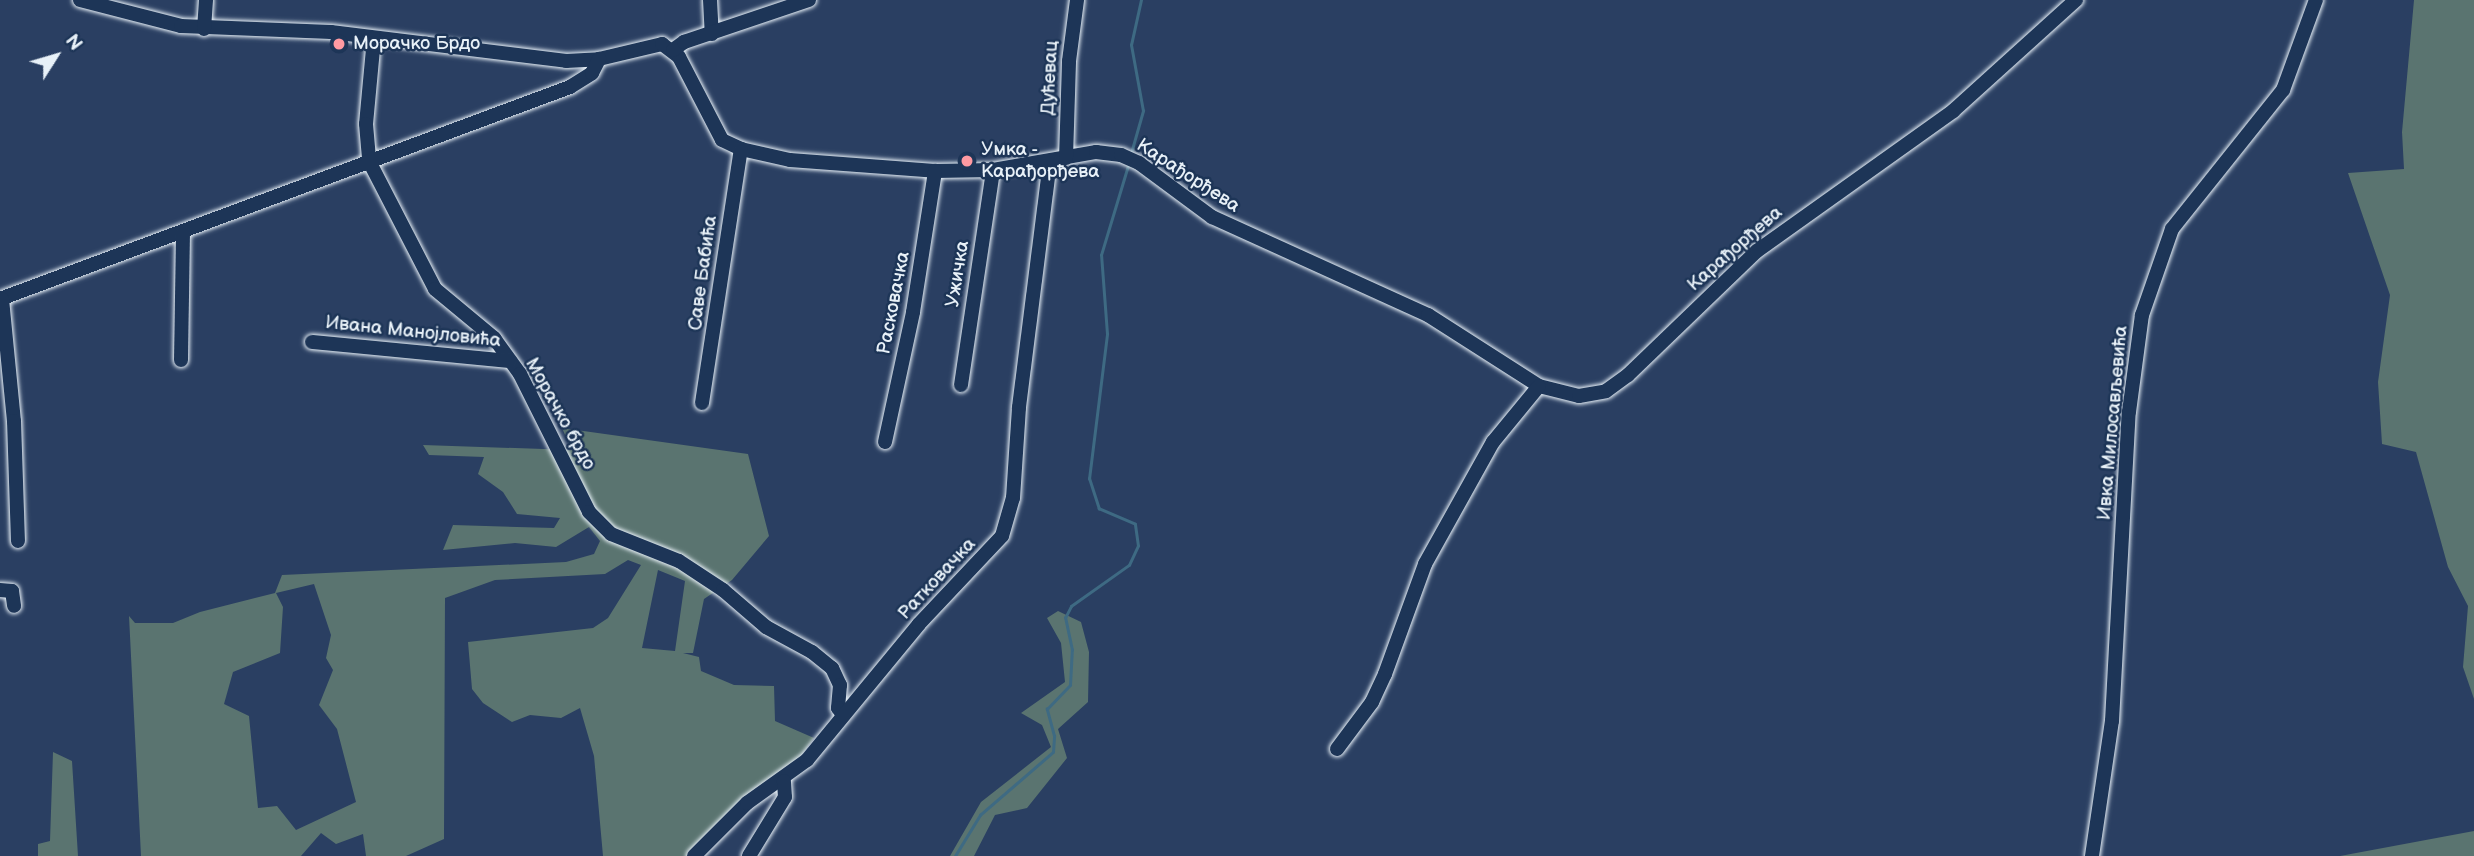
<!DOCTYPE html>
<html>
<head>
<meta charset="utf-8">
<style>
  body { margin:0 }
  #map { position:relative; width:2474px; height:856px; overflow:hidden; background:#2a3f62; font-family:"Balsamiq Sans",sans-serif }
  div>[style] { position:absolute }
  .green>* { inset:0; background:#5a7470 }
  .stream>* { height:2.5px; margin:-1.25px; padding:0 1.25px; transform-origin:1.25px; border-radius:1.25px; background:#3e6a83 }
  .roads { filter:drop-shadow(0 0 2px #e8f1f8) drop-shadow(0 0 2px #e8f1f8) }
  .minor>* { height:14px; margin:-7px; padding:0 7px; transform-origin:7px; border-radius:7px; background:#1d3557 }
  .dots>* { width:19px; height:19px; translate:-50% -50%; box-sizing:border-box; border:4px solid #1d3557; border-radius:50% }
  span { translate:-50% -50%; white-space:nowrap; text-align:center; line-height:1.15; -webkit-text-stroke:5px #1d3557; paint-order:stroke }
  .poi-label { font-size:19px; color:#e8f1f8 }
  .left { translate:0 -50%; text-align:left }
  .street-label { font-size:19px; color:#e8f1f8 }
  .north { position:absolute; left:21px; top:21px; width:70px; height:70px; -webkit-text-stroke:5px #1d3557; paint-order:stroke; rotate:53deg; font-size:19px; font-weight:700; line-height:28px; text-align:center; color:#e8f1f8 }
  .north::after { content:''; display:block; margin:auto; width:24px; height:32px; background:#e8f1f8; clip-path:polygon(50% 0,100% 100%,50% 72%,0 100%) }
</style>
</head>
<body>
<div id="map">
  <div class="green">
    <i style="clip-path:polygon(2414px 0,2474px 0,2474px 699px,2463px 667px,2468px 606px,2448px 567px,2416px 452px,2382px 444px,2378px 382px,2390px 295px,2348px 173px,2404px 169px,2402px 132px)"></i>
    <i style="clip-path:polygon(evenodd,562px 428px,748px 454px,769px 536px,732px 580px,704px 599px,693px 653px,683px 653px,699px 657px,701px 671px,734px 685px,774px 686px,775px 721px,814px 738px,795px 764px,686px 856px,603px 856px,594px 756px,580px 708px,561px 718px,530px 715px,512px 722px,483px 703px,472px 689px,468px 642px,593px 628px,608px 618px,641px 565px,628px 560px,605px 574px,495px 580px,445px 598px,444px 839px,406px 856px,366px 856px,363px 834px,336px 844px,321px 833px,301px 856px,141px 856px,129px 616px,135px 623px,173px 623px,200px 612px,275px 593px,282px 575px,566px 562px,594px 554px,600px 541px,589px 527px,556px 547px,515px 543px,443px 550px,453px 525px,554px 528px,560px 518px,517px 514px,503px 492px,478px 474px,484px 457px,429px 455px,423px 445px,572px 450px,562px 428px,658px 570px,685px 581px,675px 651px,642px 648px,658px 570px,562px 428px,314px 584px,331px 635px,326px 658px,333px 670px,319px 705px,337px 729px,356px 802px,296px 830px,277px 806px,258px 808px,249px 716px,224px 704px,233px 672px,280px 653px,283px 607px,276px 593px,314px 584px)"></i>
    <i style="clip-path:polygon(1058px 611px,1081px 622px,1089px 652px,1088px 702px,1058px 729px,1067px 758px,1027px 808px,995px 815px,974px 856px,950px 856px,981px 802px,1051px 747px,1042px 725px,1021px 713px,1065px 682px,1061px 643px,1047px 618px)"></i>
    <i style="clip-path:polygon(53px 752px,72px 761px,78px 856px,38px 856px,38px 844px,50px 841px)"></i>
    <i style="clip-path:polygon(2474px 831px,2474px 856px,2340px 856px)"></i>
  </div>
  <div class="stream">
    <i style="left:1131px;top:153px;width:44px;rotate:-74.1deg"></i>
    <i style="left:1143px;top:111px;width:67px;rotate:-100.3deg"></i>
    <i style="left:1131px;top:45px;width:46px;rotate:-77.5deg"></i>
    <i style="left:955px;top:856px;width:48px;rotate:-58.6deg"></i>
    <i style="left:980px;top:815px;width:96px;rotate:-40.8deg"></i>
    <i style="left:1053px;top:752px;width:16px;rotate:-86deg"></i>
    <i style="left:1054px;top:736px;width:28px;rotate:-105deg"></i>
    <i style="left:1047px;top:709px;width:33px;rotate:-46deg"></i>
    <i style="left:1070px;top:685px;width:35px;rotate:-87deg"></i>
    <i style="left:1072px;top:650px;width:33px;rotate:-102deg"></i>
    <i style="left:1065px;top:618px;width:13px;rotate:-63deg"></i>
    <i style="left:1071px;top:606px;width:71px;rotate:-35.3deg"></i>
    <i style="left:1129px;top:565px;width:21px;rotate:-65deg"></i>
    <i style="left:1138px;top:546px;width:22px;rotate:-98deg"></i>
    <i style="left:1135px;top:524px;width:39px;rotate:-157deg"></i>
    <i style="left:1099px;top:509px;width:32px;rotate:-108deg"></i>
    <i style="left:1089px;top:479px;width:146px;rotate:-82.9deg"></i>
    <i style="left:1107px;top:334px;width:79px;rotate:-94.3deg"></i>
    <i style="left:1101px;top:255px;width:97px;rotate:-73.2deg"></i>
  </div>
  <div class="roads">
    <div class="minor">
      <i style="left:80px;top:0;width:104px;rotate:14.4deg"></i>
      <i style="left:181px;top:26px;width:150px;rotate:2.3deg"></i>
      <i style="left:331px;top:32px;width:237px;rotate:7deg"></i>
      <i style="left:566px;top:61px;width:33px;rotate:-3deg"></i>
      <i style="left:599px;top:59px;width:65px;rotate:-13.4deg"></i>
      <i style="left:662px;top:44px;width:21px;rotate:37deg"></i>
      <i style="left:679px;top:57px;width:93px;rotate:62.6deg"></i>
      <i style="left:722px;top:140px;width:21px;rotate:25deg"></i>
      <i style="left:741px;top:149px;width:50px;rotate:12.7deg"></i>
      <i style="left:790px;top:160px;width:145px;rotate:4.3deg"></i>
      <i style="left:935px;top:171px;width:58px;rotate:-1deg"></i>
      <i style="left:993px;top:170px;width:105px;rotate:-9.9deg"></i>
      <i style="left:1096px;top:152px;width:25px;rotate:7deg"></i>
      <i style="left:1121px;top:155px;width:20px;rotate:24deg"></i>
      <i style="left:1139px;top:163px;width:91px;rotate:36.5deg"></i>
      <i style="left:1212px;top:217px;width:237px;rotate:24.4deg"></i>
      <i style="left:1428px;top:315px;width:132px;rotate:32.6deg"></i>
      <i style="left:1539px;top:386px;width:41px;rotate:14deg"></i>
      <i style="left:1579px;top:396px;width:27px;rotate:-10deg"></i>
      <i style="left:1606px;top:391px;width:27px;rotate:-36deg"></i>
      <i style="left:1628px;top:375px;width:179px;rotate:-43.9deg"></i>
      <i style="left:1757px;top:251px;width:241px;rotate:-35.5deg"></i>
      <i style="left:1953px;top:111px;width:166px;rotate:-42.1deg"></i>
      <i style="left:710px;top:0;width:34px;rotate:87deg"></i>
      <i style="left:204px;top:29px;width:29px;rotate:-86deg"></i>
      <i style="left:374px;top:38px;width:86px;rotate:95.3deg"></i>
      <i style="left:366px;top:124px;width:37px;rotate:85deg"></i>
      <i style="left:369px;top:161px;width:144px;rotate:62.7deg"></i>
      <i style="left:435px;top:289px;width:77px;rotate:39.7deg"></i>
      <i style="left:494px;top:338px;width:44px;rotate:54.2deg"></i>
      <i style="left:520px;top:374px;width:154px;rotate:63.4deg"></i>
      <i style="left:589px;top:512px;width:31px;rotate:45deg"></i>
      <i style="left:611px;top:534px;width:73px;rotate:21.7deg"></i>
      <i style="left:679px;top:561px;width:53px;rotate:33.4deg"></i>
      <i style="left:723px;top:590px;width:57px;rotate:40.7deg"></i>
      <i style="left:766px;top:627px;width:52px;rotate:28.5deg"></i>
      <i style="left:812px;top:652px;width:26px;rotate:39deg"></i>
      <i style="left:832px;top:668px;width:19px;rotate:65deg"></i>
      <i style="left:840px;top:685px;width:23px;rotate:95deg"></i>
      <i style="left:838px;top:708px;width:9px;rotate:54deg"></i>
      <i style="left:673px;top:50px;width:14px;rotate:-36deg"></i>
      <i style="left:684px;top:42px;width:132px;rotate:-18.6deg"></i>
      <i style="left:1066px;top:158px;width:97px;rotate:-88.2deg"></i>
      <i style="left:1069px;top:61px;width:62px;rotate:-82.5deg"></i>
      <i style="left:0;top:299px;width:608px;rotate:-20.4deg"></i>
      <i style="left:570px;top:87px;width:26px;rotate:-32deg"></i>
      <i style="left:592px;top:73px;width:16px;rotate:-63deg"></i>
      <i style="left:2px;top:299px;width:123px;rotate:84.4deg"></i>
      <i style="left:14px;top:421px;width:120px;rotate:88.1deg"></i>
      <i style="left:312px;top:342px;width:199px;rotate:5.5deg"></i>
      <i style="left:181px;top:360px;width:128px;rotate:-89.1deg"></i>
      <i style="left:961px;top:385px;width:217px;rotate:-81.5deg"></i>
      <i style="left:702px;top:403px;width:257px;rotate:-81.3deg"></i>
      <i style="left:885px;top:442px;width:133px;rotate:-77.8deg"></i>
      <i style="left:913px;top:312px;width:143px;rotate:-81.1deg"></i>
      <i style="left:0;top:590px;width:12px;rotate:5deg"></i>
      <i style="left:12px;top:591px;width:15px;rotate:82deg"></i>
      <i style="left:1337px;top:749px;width:59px;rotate:-53.3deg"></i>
      <i style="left:1372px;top:702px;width:31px;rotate:-65deg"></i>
      <i style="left:1385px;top:674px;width:117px;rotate:-70deg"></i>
      <i style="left:1425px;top:564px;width:140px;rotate:-60.9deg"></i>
      <i style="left:1493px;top:442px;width:72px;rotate:-50.6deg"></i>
      <i style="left:694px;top:856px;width:75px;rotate:-45deg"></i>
      <i style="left:747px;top:803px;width:74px;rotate:-35.6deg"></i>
      <i style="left:807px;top:760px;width:176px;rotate:-50.5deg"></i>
      <i style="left:919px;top:624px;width:121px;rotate:-46.7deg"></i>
      <i style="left:1002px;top:536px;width:40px;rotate:-74deg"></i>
      <i style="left:1013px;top:498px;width:91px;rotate:-86.2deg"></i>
      <i style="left:1019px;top:407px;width:248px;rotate:-82.8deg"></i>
      <i style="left:749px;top:856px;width:69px;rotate:-58.6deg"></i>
      <i style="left:785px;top:797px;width:16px;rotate:-94deg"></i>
      <i style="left:2092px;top:856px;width:136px;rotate:-81.6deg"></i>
      <i style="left:2112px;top:721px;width:309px;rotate:-86.9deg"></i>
      <i style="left:2129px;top:412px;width:98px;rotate:-82.4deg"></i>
      <i style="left:2142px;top:315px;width:91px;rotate:-70.8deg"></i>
      <i style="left:2172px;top:229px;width:178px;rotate:-51.4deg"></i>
      <i style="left:2283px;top:90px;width:96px;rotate:-69.9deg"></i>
    </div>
  </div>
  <div class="dots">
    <i style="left:339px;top:44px;background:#ff9aa2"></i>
    <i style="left:967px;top:161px;background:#ff9aa2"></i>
  </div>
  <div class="poi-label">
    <span class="left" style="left:353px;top:44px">Морачко Брдо</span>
    <span class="left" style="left:981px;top:161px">Умка -<br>Карађорђева</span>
  </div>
  <div class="street-label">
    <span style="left:1050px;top:78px;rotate:-87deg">Дућевац</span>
    <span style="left:1188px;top:176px;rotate:33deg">Карађорђева</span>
    <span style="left:1735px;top:249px;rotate:-41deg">Карађорђева</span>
    <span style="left:703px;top:273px;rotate:-82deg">Саве Бабића</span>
    <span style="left:958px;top:274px;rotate:-81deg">Ужичка</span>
    <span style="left:894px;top:303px;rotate:-79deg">Расковачка</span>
    <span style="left:413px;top:332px;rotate:6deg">Ивана Манојловића</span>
    <span style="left:560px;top:414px;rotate:61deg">Морачко брдо</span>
    <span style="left:2113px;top:423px;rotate:-85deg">Ивка Милосављевића</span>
    <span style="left:937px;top:579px;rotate:-47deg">Ратковачка</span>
  </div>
  <div class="north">N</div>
</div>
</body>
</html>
